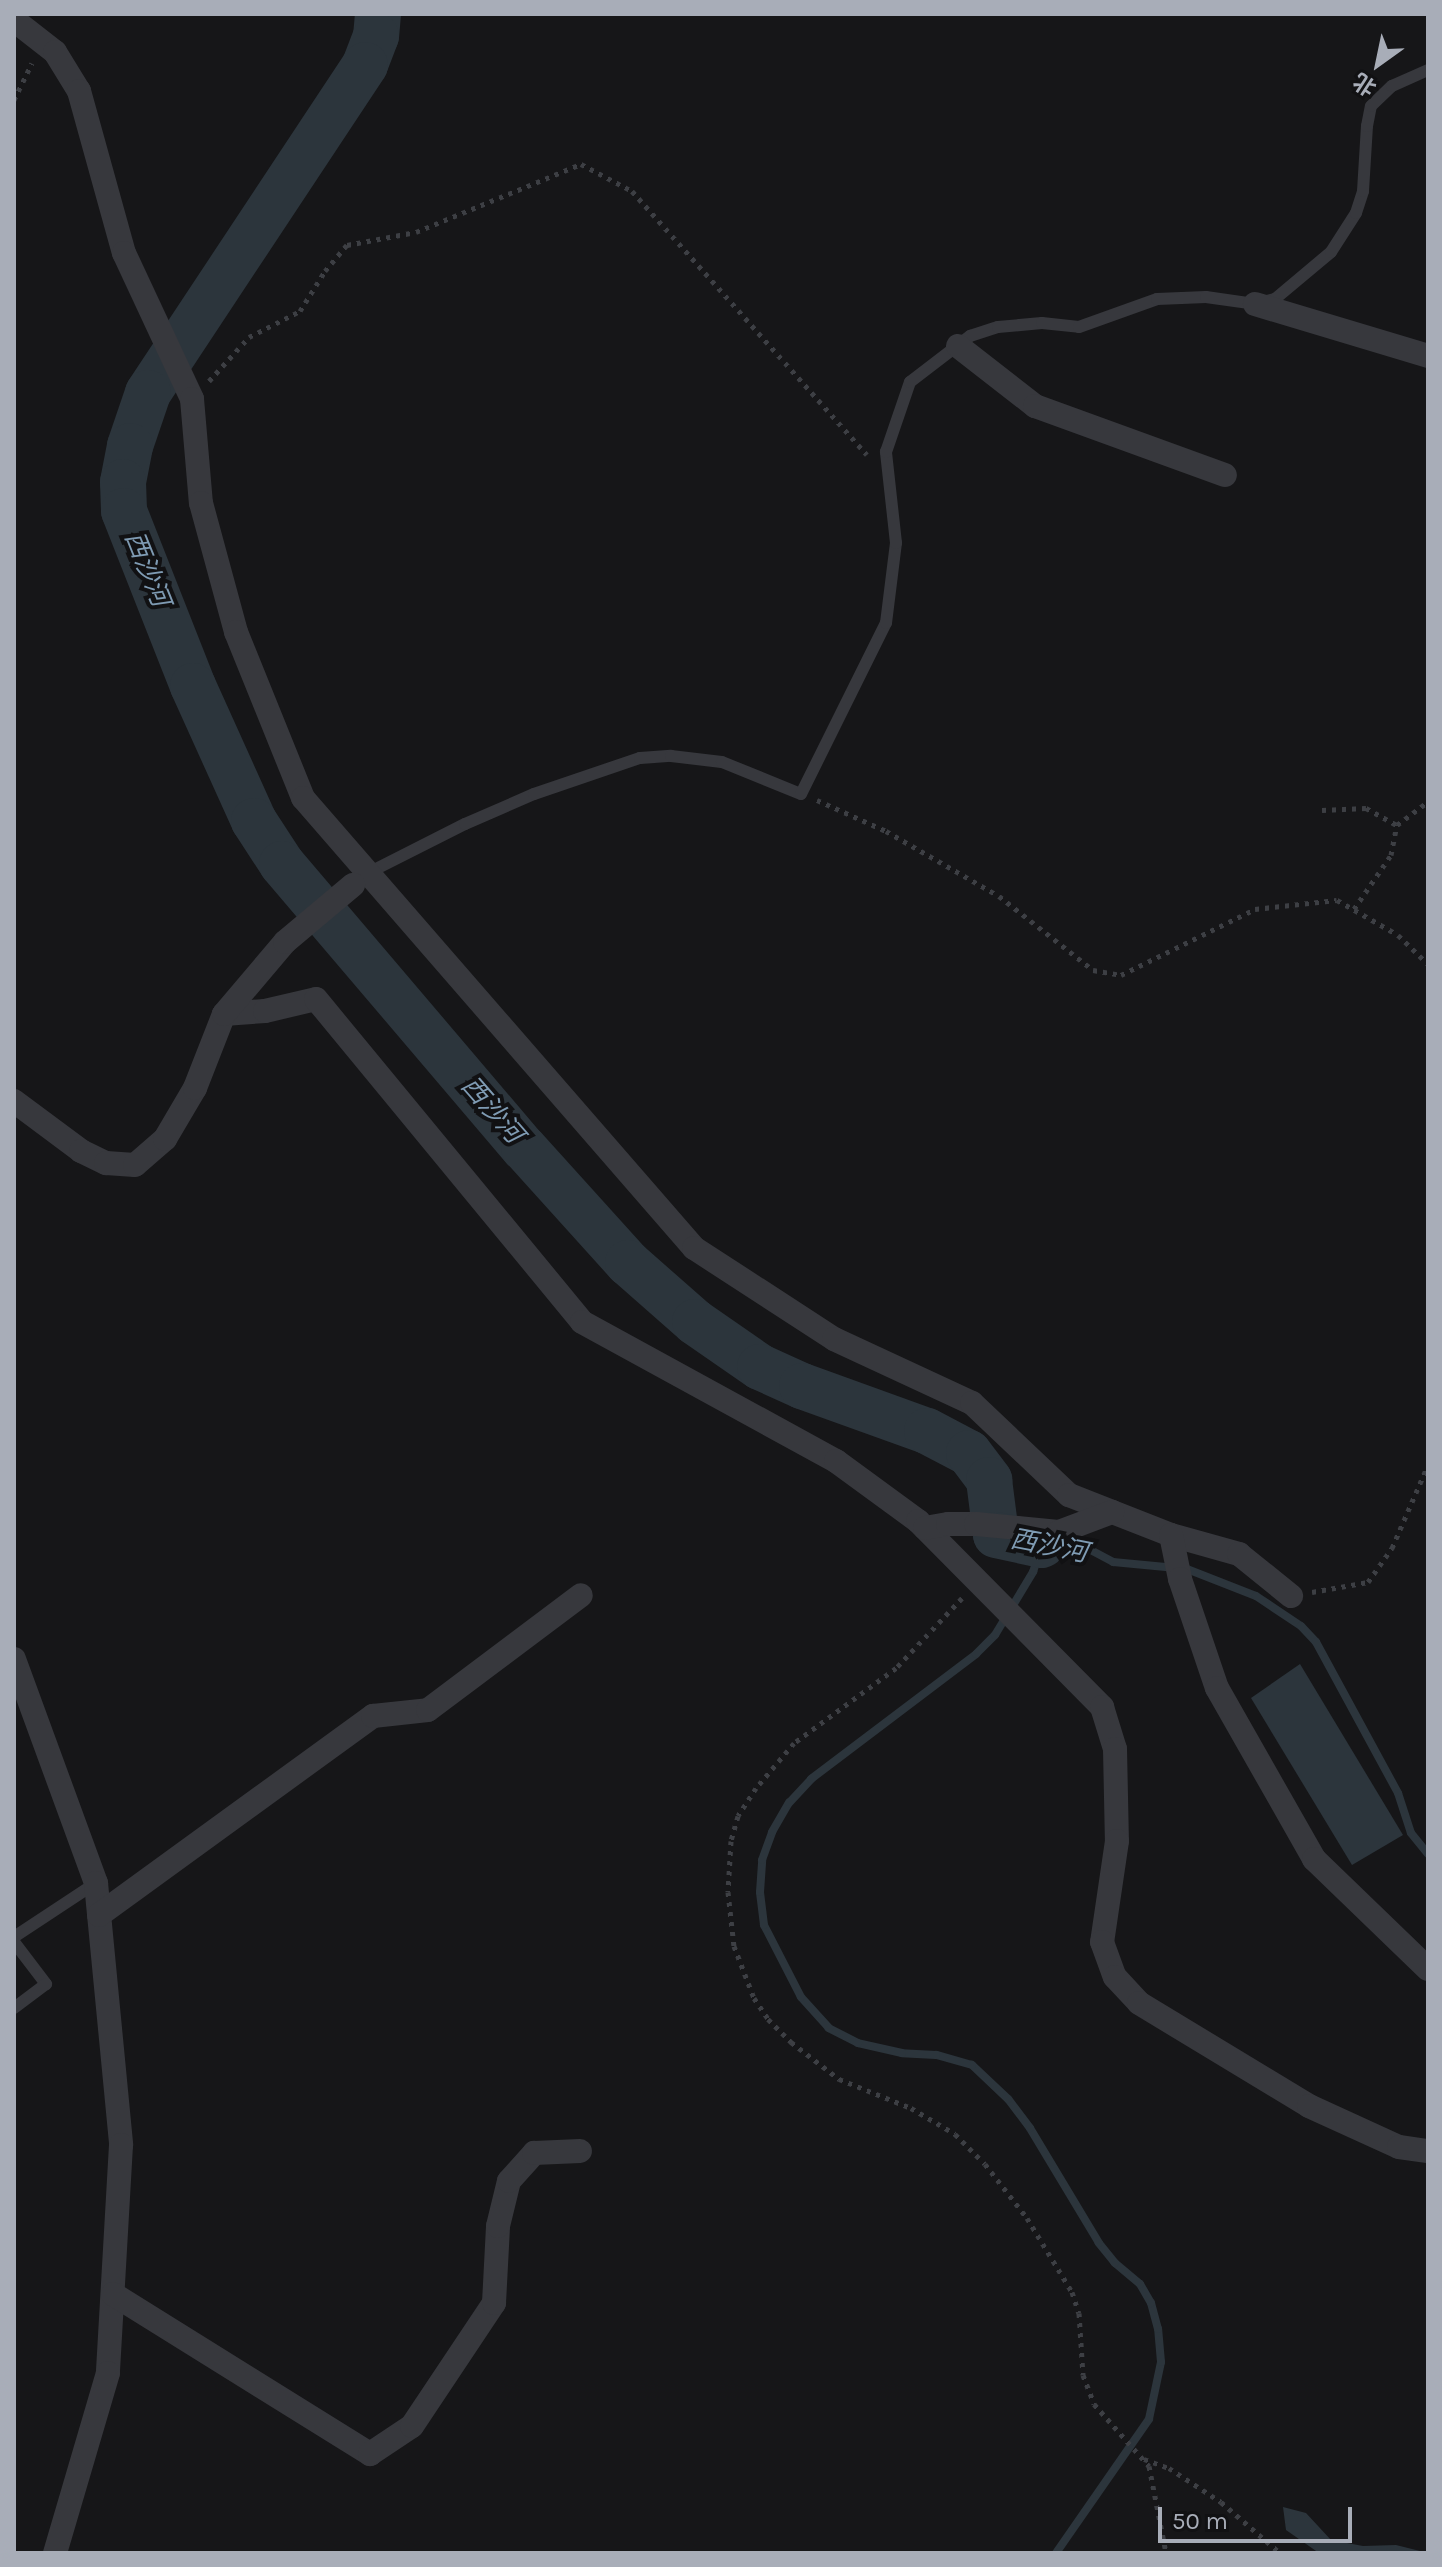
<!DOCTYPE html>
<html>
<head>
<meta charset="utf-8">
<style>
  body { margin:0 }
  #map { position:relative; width:1442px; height:2567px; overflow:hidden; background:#161618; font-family:Karla,"Noto Sans SC",sans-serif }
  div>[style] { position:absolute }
  .water>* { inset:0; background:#2c353c }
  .stream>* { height:8px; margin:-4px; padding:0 4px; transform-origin:4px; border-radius:4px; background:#2c353c }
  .river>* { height:46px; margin:-23px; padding:0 23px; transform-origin:23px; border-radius:23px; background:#2c353c }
  .path>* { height:5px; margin-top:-2.5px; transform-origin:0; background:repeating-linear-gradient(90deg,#3d3f44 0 4px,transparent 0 10px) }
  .lane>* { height:12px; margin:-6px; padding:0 6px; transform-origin:6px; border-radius:6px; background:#37383d }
  .street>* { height:24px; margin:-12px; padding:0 12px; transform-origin:12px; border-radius:12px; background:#37383d }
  span { translate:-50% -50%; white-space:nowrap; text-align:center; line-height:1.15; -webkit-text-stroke:8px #111113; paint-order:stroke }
  .water-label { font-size:26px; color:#7f9bb3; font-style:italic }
  .frame { position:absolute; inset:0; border:16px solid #a8adb8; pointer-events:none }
  .north { position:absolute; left:1338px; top:24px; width:80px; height:80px; -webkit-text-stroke:6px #111113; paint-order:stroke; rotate:213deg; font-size:22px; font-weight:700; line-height:32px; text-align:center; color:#a8adb8 }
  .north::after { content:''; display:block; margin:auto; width:28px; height:36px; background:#a8adb8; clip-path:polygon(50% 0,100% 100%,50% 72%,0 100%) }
  .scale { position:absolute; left:1158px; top:2507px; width:194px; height:36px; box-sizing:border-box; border:4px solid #a8adb8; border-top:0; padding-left:10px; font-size:24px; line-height:28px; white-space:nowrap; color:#a8adb8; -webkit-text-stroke:6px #111113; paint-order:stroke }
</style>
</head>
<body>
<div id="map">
  <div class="water">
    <i style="clip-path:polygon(1300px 1664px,1403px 1835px,1352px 1865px,1251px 1698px)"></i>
    <i style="clip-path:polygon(1283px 2507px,1306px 2513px,1331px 2540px,1363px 2546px,1396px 2545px,1428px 2553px,1319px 2553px,1286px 2530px)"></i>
  </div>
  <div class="stream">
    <i style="left:1056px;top:2553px;width:163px;rotate:-55.2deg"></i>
    <i style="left:1149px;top:2419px;width:58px;rotate:-78.1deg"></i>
    <i style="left:1161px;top:2362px;width:33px;rotate:-95deg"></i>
    <i style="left:1158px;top:2329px;width:27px;rotate:-105deg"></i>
    <i style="left:1151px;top:2303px;width:22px;rotate:-120deg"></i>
    <i style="left:1140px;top:2284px;width:33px;rotate:-140deg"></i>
    <i style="left:1115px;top:2263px;width:26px;rotate:-129deg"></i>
    <i style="left:1099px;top:2243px;width:134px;rotate:-121deg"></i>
    <i style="left:1030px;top:2128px;width:36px;rotate:-127deg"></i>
    <i style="left:1008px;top:2099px;width:50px;rotate:-136.6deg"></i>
    <i style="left:972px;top:2065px;width:37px;rotate:-164deg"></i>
    <i style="left:936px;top:2055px;width:34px;rotate:-177deg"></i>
    <i style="left:902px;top:2053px;width:45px;rotate:-167.2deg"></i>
    <i style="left:858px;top:2043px;width:33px;rotate:-153deg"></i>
    <i style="left:829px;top:2028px;width:42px;rotate:-132.1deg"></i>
    <i style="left:801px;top:1997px;width:81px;rotate:-117.2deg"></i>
    <i style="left:764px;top:1925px;width:33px;rotate:-97deg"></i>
    <i style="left:760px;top:1892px;width:32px;rotate:-86deg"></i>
    <i style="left:762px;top:1860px;width:30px;rotate:-70deg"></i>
    <i style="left:772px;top:1832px;width:34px;rotate:-60deg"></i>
    <i style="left:789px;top:1803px;width:33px;rotate:-47deg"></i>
    <i style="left:811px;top:1779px;width:207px;rotate:-37.1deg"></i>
    <i style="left:976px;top:1654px;width:27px;rotate:-45deg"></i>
    <i style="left:995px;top:1635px;width:74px;rotate:-58.9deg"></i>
    <i style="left:1033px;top:1572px;width:28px;rotate:-72deg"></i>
    <i style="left:1042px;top:1545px;width:15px"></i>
    <i style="left:1057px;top:1545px;width:28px;rotate:4deg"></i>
    <i style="left:1085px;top:1547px;width:32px;rotate:28deg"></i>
    <i style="left:1113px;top:1562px;width:74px;rotate:5.4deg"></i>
    <i style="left:1187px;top:1569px;width:74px;rotate:21.4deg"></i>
    <i style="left:1256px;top:1596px;width:54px;rotate:33.7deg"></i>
    <i style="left:1301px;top:1626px;width:22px;rotate:47deg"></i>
    <i style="left:1316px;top:1642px;width:172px;rotate:61.5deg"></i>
    <i style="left:1398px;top:1793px;width:42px;rotate:72deg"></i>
    <i style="left:1411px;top:1833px;width:27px;rotate:51deg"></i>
  </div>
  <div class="river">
    <i style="left:378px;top:14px;width:22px;rotate:95deg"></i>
    <i style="left:376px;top:36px;width:31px;rotate:111deg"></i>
    <i style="left:365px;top:65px;width:393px;rotate:123.5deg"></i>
    <i style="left:148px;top:393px;width:56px;rotate:108.8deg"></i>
    <i style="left:130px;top:446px;width:37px;rotate:101deg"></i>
    <i style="left:123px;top:482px;width:29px;rotate:88deg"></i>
    <i style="left:124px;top:511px;width:188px;rotate:68.5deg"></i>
    <i style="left:193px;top:686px;width:148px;rotate:65.7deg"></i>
    <i style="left:254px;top:821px;width:51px;rotate:56.9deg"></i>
    <i style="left:282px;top:864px;width:373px;rotate:49.6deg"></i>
    <i style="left:524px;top:1148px;width:155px;rotate:47.9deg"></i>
    <i style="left:628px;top:1263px;width:89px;rotate:41.4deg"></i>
    <i style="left:695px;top:1322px;width:79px;rotate:34.7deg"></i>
    <i style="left:760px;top:1367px;width:46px;rotate:24.3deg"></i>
    <i style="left:802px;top:1386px;width:133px;rotate:19.8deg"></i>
    <i style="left:927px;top:1431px;width:47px;rotate:27.6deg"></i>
    <i style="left:969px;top:1453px;width:34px;rotate:53deg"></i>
    <i style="left:989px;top:1480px;width:55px;rotate:82.7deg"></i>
    <i style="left:996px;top:1535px;width:47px;rotate:12.3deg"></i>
  </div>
  <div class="path">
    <i style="left:14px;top:100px;width:41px;rotate:-64.1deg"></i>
    <i style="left:209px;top:381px;width:59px;rotate:-47.7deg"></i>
    <i style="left:249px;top:337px;width:57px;rotate:-27deg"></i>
    <i style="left:300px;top:311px;width:47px;rotate:-58deg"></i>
    <i style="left:325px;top:271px;width:34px;rotate:-50deg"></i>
    <i style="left:347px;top:245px;width:70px;rotate:-10.7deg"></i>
    <i style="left:416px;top:232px;width:178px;rotate:-22.4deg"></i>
    <i style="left:581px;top:164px;width:58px;rotate:27.9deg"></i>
    <i style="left:632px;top:191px;width:353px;rotate:48.3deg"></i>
    <i style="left:817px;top:800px;width:76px;rotate:24.2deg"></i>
    <i style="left:886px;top:831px;width:130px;rotate:29.9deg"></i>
    <i style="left:999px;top:896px;width:120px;rotate:38.2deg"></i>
    <i style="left:1093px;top:970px;width:28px;rotate:10deg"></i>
    <i style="left:1121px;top:975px;width:149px;rotate:-26.2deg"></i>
    <i style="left:1255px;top:909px;width:82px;rotate:-6.3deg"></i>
    <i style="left:1337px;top:900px;width:70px;rotate:29.8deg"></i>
    <i style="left:1398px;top:935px;width:42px;rotate:44deg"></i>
    <i style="left:1322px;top:810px;width:44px;rotate:-2.6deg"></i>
    <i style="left:1366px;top:808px;width:35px;rotate:29deg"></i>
    <i style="left:1354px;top:909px;width:65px;rotate:-55.6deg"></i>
    <i style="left:1391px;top:855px;width:31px;rotate:-79deg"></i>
    <i style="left:1397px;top:825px;width:39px;rotate:-37deg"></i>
    <i style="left:1312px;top:1592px;width:57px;rotate:-10.1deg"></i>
    <i style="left:1368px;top:1582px;width:42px;rotate:-54.8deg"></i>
    <i style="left:1392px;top:1548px;width:90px;rotate:-66.6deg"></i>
    <i style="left:962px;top:1598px;width:96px;rotate:133.3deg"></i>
    <i style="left:896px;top:1668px;width:127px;rotate:143.7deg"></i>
    <i style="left:794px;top:1743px;width:59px;rotate:130.2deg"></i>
    <i style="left:756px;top:1788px;width:33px;rotate:123deg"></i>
    <i style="left:738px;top:1816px;width:26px;rotate:106deg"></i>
    <i style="left:731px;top:1841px;width:51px;rotate:93.4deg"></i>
    <i style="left:728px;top:1892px;width:54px;rotate:83.7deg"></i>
    <i style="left:734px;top:1946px;width:56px;rotate:69deg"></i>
    <i style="left:754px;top:1998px;width:25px;rotate:56deg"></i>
    <i style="left:768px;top:2019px;width:33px;rotate:45deg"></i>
    <i style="left:791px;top:2042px;width:61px;rotate:37.6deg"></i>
    <i style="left:839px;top:2079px;width:78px;rotate:21.9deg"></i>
    <i style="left:911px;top:2108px;width:51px;rotate:30.6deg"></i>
    <i style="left:955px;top:2134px;width:42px;rotate:45deg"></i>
    <i style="left:985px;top:2164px;width:68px;rotate:52.1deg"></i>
    <i style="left:1027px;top:2218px;width:87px;rotate:58.7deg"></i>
    <i style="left:1072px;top:2292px;width:22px;rotate:72deg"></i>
    <i style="left:1079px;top:2313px;width:62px;rotate:86.3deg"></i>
    <i style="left:1083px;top:2375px;width:31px;rotate:69deg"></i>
    <i style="left:1094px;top:2404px;width:83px;rotate:48.4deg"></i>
    <i style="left:1149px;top:2466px;width:89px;rotate:78.9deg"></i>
    <i style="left:1144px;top:2459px;width:27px;rotate:20deg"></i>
    <i style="left:1169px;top:2468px;width:62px;rotate:33.2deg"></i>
    <i style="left:1221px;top:2502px;width:78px;rotate:40.8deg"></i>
  </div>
  <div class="lane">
    <i style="left:366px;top:874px;width:111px;rotate:-26.8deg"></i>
    <i style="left:465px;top:824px;width:75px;rotate:-23.5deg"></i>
    <i style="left:534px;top:794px;width:112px;rotate:-18.8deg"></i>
    <i style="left:640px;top:758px;width:31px;rotate:-4deg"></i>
    <i style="left:671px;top:756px;width:51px;rotate:6.7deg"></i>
    <i style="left:722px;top:762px;width:85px;rotate:22.1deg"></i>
    <i style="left:801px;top:794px;width:191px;rotate:-63.6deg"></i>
    <i style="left:886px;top:623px;width:81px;rotate:-82.9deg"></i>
    <i style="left:896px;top:543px;width:92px;rotate:-96.3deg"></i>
    <i style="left:886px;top:452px;width:74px;rotate:-71.1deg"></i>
    <i style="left:910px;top:382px;width:76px;rotate:-37.5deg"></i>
    <i style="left:970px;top:336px;width:29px;rotate:-18deg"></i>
    <i style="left:998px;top:327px;width:44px;rotate:-5.2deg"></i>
    <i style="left:1042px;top:323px;width:37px;rotate:6deg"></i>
    <i style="left:1079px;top:327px;width:83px;rotate:-19.7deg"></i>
    <i style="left:1157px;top:299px;width:49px;rotate:-2.3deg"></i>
    <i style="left:1206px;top:297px;width:49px;rotate:8.1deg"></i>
    <i style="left:1255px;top:304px;width:21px;rotate:-14deg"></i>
    <i style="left:1275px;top:299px;width:73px;rotate:-40deg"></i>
    <i style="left:1331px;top:252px;width:46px;rotate:-57.3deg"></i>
    <i style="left:1356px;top:213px;width:23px;rotate:-72deg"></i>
    <i style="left:1363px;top:191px;width:65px;rotate:-86.5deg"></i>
    <i style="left:1367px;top:126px;width:20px;rotate:-79deg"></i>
    <i style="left:1371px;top:106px;width:29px;rotate:-44deg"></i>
    <i style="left:1392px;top:86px;width:39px;rotate:-24deg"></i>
    <i style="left:14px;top:1937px;width:98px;rotate:-33.4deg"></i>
    <i style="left:14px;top:1942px;width:53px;rotate:52.7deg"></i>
    <i style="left:46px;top:1984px;width:40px;rotate:143deg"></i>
  </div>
  <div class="street">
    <i style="left:14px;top:20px;width:52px;rotate:38deg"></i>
    <i style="left:55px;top:52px;width:46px;rotate:58.4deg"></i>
    <i style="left:79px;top:91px;width:168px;rotate:74.5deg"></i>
    <i style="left:124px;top:253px;width:161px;rotate:65deg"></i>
    <i style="left:192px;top:399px;width:104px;rotate:85.1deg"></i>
    <i style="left:201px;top:503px;width:134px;rotate:74.8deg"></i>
    <i style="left:236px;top:632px;width:179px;rotate:68deg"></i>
    <i style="left:303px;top:798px;width:596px;rotate:49.01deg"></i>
    <i style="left:694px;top:1248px;width:167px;rotate:33deg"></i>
    <i style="left:834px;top:1339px;width:152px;rotate:24.9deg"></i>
    <i style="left:972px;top:1403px;width:134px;rotate:43.5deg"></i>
    <i style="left:1069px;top:1495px;width:110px;rotate:21.4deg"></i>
    <i style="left:1171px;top:1535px;width:71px;rotate:15.6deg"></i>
    <i style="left:1239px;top:1554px;width:67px;rotate:38.9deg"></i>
    <i style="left:1255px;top:304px;width:181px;rotate:16.7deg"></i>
    <i style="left:958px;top:346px;width:98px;rotate:37.9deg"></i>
    <i style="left:1035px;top:406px;width:202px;rotate:20deg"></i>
    <i style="left:224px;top:1014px;width:41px;rotate:-4.2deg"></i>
    <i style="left:265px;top:1011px;width:52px;rotate:-13.2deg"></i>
    <i style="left:316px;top:999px;width:418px;rotate:50.5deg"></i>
    <i style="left:582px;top:1322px;width:290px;rotate:28.7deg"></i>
    <i style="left:836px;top:1461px;width:102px;rotate:36.2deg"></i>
    <i style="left:918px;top:1521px;width:262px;rotate:45.3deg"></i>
    <i style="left:1102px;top:1707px;width:44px;rotate:72.8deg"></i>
    <i style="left:1115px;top:1749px;width:92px;rotate:88.8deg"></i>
    <i style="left:1117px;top:1841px;width:102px;rotate:98.4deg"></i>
    <i style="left:1102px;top:1942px;width:37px;rotate:70deg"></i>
    <i style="left:1115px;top:1977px;width:35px;rotate:47deg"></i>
    <i style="left:1139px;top:2003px;width:199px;rotate:31.2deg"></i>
    <i style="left:1309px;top:2106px;width:99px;rotate:24.5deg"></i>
    <i style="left:1399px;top:2147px;width:29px;rotate:8deg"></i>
    <i style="left:14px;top:1101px;width:84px;rotate:36.7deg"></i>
    <i style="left:81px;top:1151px;width:28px;rotate:26deg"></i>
    <i style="left:106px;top:1163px;width:29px;rotate:4deg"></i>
    <i style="left:135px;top:1165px;width:40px;rotate:-41deg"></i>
    <i style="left:165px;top:1139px;width:59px;rotate:-59.5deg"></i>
    <i style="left:195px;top:1088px;width:79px;rotate:-68.6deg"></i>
    <i style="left:224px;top:1014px;width:94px;rotate:-49.7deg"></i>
    <i style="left:285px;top:942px;width:89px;rotate:-40deg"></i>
    <i style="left:925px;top:1528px;width:23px;rotate:-10deg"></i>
    <i style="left:948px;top:1524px;width:28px"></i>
    <i style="left:976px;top:1524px;width:83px;rotate:5.5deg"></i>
    <i style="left:1059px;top:1532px;width:57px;rotate:-20.7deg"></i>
    <i style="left:1171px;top:1535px;width:45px;rotate:78.4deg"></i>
    <i style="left:1180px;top:1579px;width:115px;rotate:71.3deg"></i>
    <i style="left:1217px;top:1688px;width:197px;rotate:60.4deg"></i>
    <i style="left:1314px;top:1859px;width:158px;rotate:44deg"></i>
    <i style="left:14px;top:1659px;width:239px;rotate:69.9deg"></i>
    <i style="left:96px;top:1883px;width:263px;rotate:84.5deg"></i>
    <i style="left:121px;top:2145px;width:228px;rotate:93.3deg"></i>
    <i style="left:108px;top:2373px;width:188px;rotate:106.4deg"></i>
    <i style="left:99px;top:1915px;width:339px;rotate:-36deg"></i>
    <i style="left:373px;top:1716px;width:55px;rotate:-6.2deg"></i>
    <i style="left:428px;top:1710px;width:191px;rotate:-36.9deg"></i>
    <i style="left:113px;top:2294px;width:303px;rotate:31.9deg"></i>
    <i style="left:370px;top:2454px;width:50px;rotate:-33.7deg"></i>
    <i style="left:412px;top:2426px;width:148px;rotate:-56.3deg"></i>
    <i style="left:494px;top:2303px;width:77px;rotate:-87deg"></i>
    <i style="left:498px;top:2226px;width:46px;rotate:-76.3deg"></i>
    <i style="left:509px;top:2181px;width:38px;rotate:-48deg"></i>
    <i style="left:534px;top:2153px;width:46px;rotate:-2.5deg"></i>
  </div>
  <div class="water-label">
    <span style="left:147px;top:569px;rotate:68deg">西沙河</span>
    <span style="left:492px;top:1110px;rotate:49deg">西沙河</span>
    <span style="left:1049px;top:1546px;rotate:11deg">西沙河</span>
  </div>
  <div class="frame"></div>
  <div class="north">北</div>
  <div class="scale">50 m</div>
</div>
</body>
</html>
